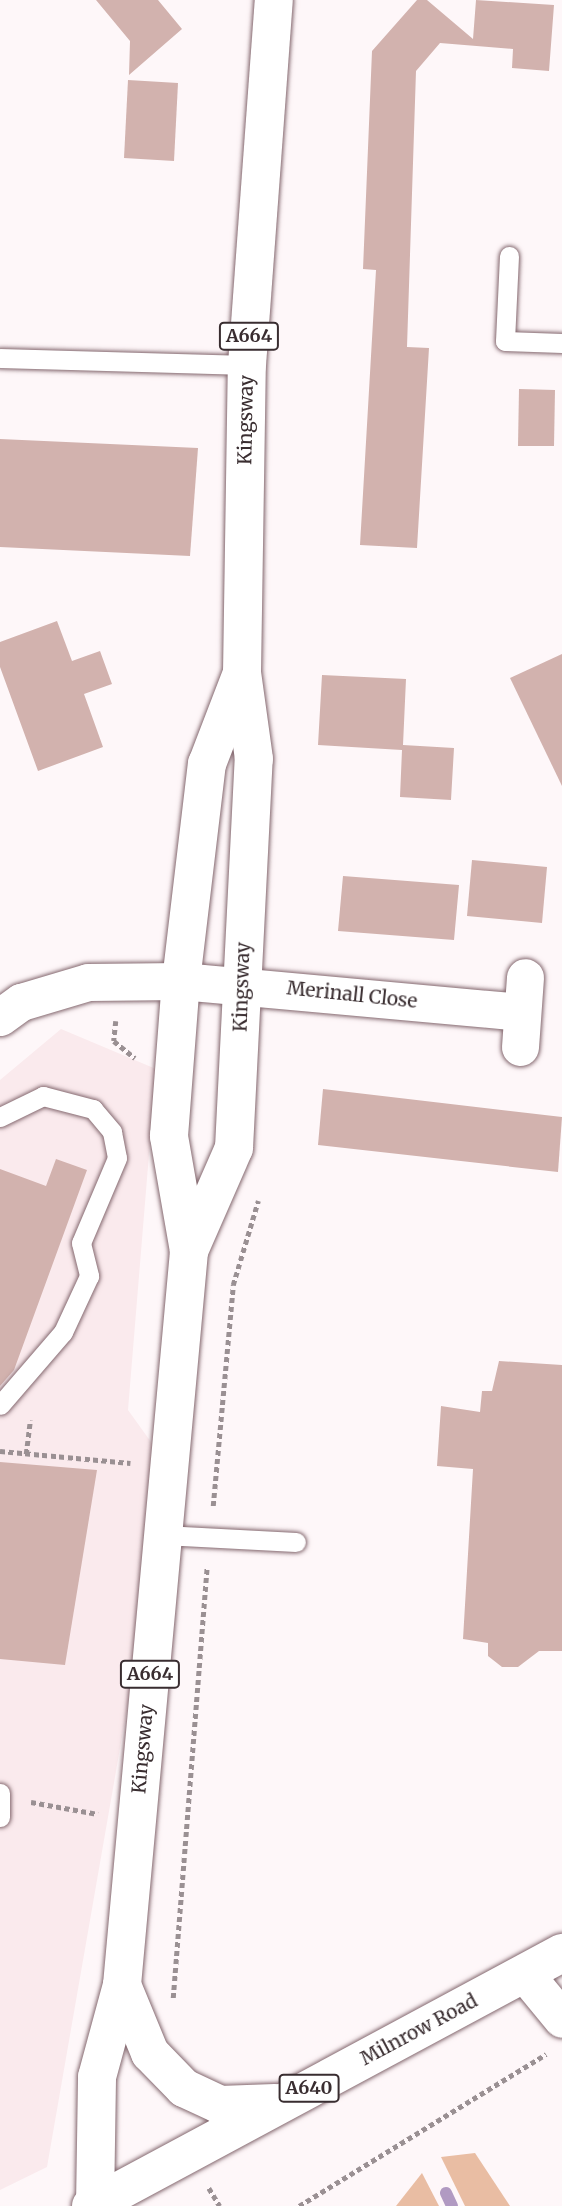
<!DOCTYPE html>
<html>
<head>
<meta charset="utf-8">
<style>
  body { margin:0 }
  #map { position:relative; width:562px; height:2206px; overflow:hidden; background:#fef7f9; font-family:Merriweather,serif }
  div>[style] { position:absolute }
  .built>* { inset:0; background:#faeaed }
  .forest>* { inset:0; background:#e9bda3 }
  .stream>* { height:12px; margin:-6px; padding:0 6px; transform-origin:6px; border-radius:6px; background:#b19ac2 }
  .building>* { inset:0; background:#d2b2ae }
  .path>* { height:4.5px; margin-top:-2.25px; transform-origin:0; background:repeating-linear-gradient(90deg,#9a9093 0 5px,transparent 0 8.5px) }
  .roads { filter:drop-shadow(0 0 2px #84686f) drop-shadow(0 0 2px #84686f) }
  .lane>* { height:19px; margin:-9.5px; padding:0 9.5px; transform-origin:9.5px; border-radius:9.5px; background:#fff }
  .street>* { height:37px; margin:-18.5px; padding:0 18.5px; transform-origin:18.5px; border-radius:18.5px; background:#fff }
  .primary>* { height:38px; margin:-19px; padding:0 19px; transform-origin:19px; border-radius:19px; background:#fff }
  span { translate:-50% -50%; white-space:nowrap; text-align:center; line-height:1.15; -webkit-text-stroke:6px #fff; paint-order:stroke }
  .shield-label span { padding:2px 5px; background:#fff; border:2px solid; border-radius:5px; -webkit-text-stroke-width:0 }
  .shield-label { font-size:18px; color:#392d30; font-weight:700 }
  .street-label { font-size:19px; color:#392d30 }
</style>
</head>
<body>
<div id="map">
  <div class="built">
    <i style="clip-path:polygon(61px 1029px,156px 1069px,128px 1410px,169px 1467px,47px 2167px,0 2190px,0 1080px)"></i>
  </div>
  <div class="forest">
    <i style="clip-path:polygon(475px 2153px,510px 2206px,465px 2206px,441px 2157px)"></i>
    <i style="clip-path:polygon(422px 2173px,439px 2206px,396px 2206px)"></i>
  </div>
  <div class="stream">
    <i style="left:446px;top:2193px;width:14px;rotate:65deg"></i>
  </div>
  <div class="building">
    <i style="clip-path:polygon(96px 0,158px 0,182px 29px,129px 75px,130px 41px)"></i>
    <i style="clip-path:polygon(417px 0,427px 0,473px 39px,476px 0,554px 5px,549px 71px,512px 68px,513px 49px,440px 43px,416px 71px,407px 347px,429px 348px,417px 548px,360px 545px,376px 270px,363px 269px,372px 51px)"></i>
    <i style="clip-path:polygon(128px 80px,178px 83px,174px 161px,124px 158px)"></i>
    <i style="clip-path:polygon(519px 389px,555px 390px,554px 446px,518px 446px)"></i>
    <i style="clip-path:polygon(0 439px,198px 448px,190px 556px,0 547px)"></i>
    <i style="clip-path:polygon(57px 621px,72px 661px,100px 651px,112px 684px,84px 694px,103px 747px,38px 771px,0 667px,0 642px)"></i>
    <i style="clip-path:polygon(562px 654px,562px 786px,510px 678px)"></i>
    <i style="clip-path:polygon(322px 675px,406px 679px,403px 745px,454px 748px,451px 800px,400px 797px,402px 750px,318px 745px)"></i>
    <i style="clip-path:polygon(472px 860px,547px 867px,542px 923px,467px 916px)"></i>
    <i style="clip-path:polygon(343px 876px,459px 885px,454px 940px,338px 931px)"></i>
    <i style="clip-path:polygon(323px 1089px,562px 1117px,558px 1172px,318px 1145px)"></i>
    <i style="clip-path:polygon(56px 1159px,87px 1170px,14px 1370px,0 1386px,0 1169px,46px 1186px)"></i>
    <i style="clip-path:polygon(499px 1361px,562px 1365px,562px 1651px,539px 1651px,518px 1667px,502px 1667px,488px 1656px,488px 1643px,463px 1639px,473px 1469px,437px 1466px,441px 1406px,480px 1412px,482px 1391px,492px 1391px)"></i>
    <i style="clip-path:polygon(0 1462px,97px 1470px,65px 1665px,0 1659px)"></i>
  </div>
  <div class="path">
    <i style="left:116px;top:1021px;width:20px;rotate:96deg"></i>
    <i style="left:114px;top:1041px;width:27px;rotate:39deg"></i>
    <i style="left:0;top:1451px;width:131px;rotate:5.3deg"></i>
    <i style="left:26px;top:1454px;width:34px;rotate:-83deg"></i>
    <i style="left:213px;top:1506px;width:222px;rotate:-84.8deg"></i>
    <i style="left:233px;top:1285px;width:88px;rotate:-73.4deg"></i>
    <i style="left:31px;top:1802px;width:68px;rotate:10.2deg"></i>
    <i style="left:173px;top:1998px;width:432px;rotate:-85.5deg"></i>
    <i style="left:209px;top:2188px;width:21px;rotate:59deg"></i>
    <i style="left:299px;top:2206px;width:290px;rotate:-31.6deg"></i>
  </div>
  <div class="roads">
    <div class="lane">
      <i style="left:509px;top:256px;width:85px;rotate:92.7deg"></i>
      <i style="left:505px;top:341px;width:57px;rotate:2deg"></i>
      <i style="left:0;top:358px;width:247px;rotate:1.6deg"></i>
      <i style="left:0;top:1117px;width:48px;rotate:-26deg"></i>
      <i style="left:43px;top:1096px;width:52px;rotate:14.6deg"></i>
      <i style="left:93px;top:1109px;width:30px;rotate:50deg"></i>
      <i style="left:112px;top:1132px;width:26px;rotate:79deg"></i>
      <i style="left:117px;top:1158px;width:92px;rotate:113deg"></i>
      <i style="left:81px;top:1243px;width:34px;rotate:76deg"></i>
      <i style="left:89px;top:1276px;width:62px;rotate:114.9deg"></i>
      <i style="left:63px;top:1332px;width:96px;rotate:130.8deg"></i>
      <i style="left:163px;top:1535px;width:133px;rotate:3deg"></i>
      <i style="left:0;top:1793px;width:24px;rotate:90deg"></i>
    </div>
    <div class="street">
      <i style="left:0;top:1017px;width:26px;rotate:-36deg"></i>
      <i style="left:21px;top:1002px;width:70px;rotate:-16.6deg"></i>
      <i style="left:88px;top:982px;width:93px;rotate:-0.6deg"></i>
      <i style="left:181px;top:981px;width:342px;rotate:5.2deg"></i>
      <i style="left:520px;top:1047px;width:70px;rotate:-85.9deg"></i>
      <i style="left:525px;top:1974px;width:58px;rotate:50.6deg"></i>
    </div>
    <div class="primary">
      <i style="left:189px;top:1251px;width:112px;rotate:-66.4deg"></i>
      <i style="left:234px;top:1148px;width:390px;rotate:-87.1deg"></i>
      <i style="left:254px;top:759px;width:87px;rotate:-97.9deg"></i>
      <i style="left:242px;top:673px;width:308px;rotate:-89.1deg"></i>
      <i style="left:247px;top:365px;width:366px;rotate:-85.8deg"></i>
      <i style="left:122px;top:1985px;width:74px;rotate:67.6deg"></i>
      <i style="left:150px;top:2053px;width:49px;rotate:45.8deg"></i>
      <i style="left:184px;top:2088px;width:40px;rotate:25deg"></i>
      <i style="left:220px;top:2105px;width:55px;rotate:-2.1deg"></i>
      <i style="left:91px;top:2206px;width:535px;rotate:-28.24deg"></i>
      <i style="left:95px;top:2206px;width:129px;rotate:-89.1deg"></i>
      <i style="left:97px;top:2077px;width:95px;rotate:-74.8deg"></i>
      <i style="left:122px;top:1985px;width:737px;rotate:-84.78deg"></i>
      <i style="left:189px;top:1251px;width:117px;rotate:-99.9deg"></i>
      <i style="left:169px;top:1136px;width:155px;rotate:-85.6deg"></i>
      <i style="left:181px;top:981px;width:219px;rotate:-83.2deg"></i>
      <i style="left:207px;top:764px;width:97px;rotate:-69deg"></i>
    </div>
  </div>
  <div class="shield-label">
    <span style="left:249px;top:336px">A664</span>
    <span style="left:150px;top:1674px">A664</span>
    <span style="left:309px;top:2088px">A640</span>
  </div>
  <div class="street-label">
    <span style="left:246px;top:420px;rotate:-89deg">Kingsway</span>
    <span style="left:242px;top:987px;rotate:-88deg">Kingsway</span>
    <span style="left:352px;top:995px;rotate:6deg">Merinall Close</span>
    <span style="left:143px;top:1749px;rotate:-85deg">Kingsway</span>
    <span style="left:419px;top:2030px;rotate:-28deg">Milnrow Road</span>
  </div>
</div>
</body>
</html>
